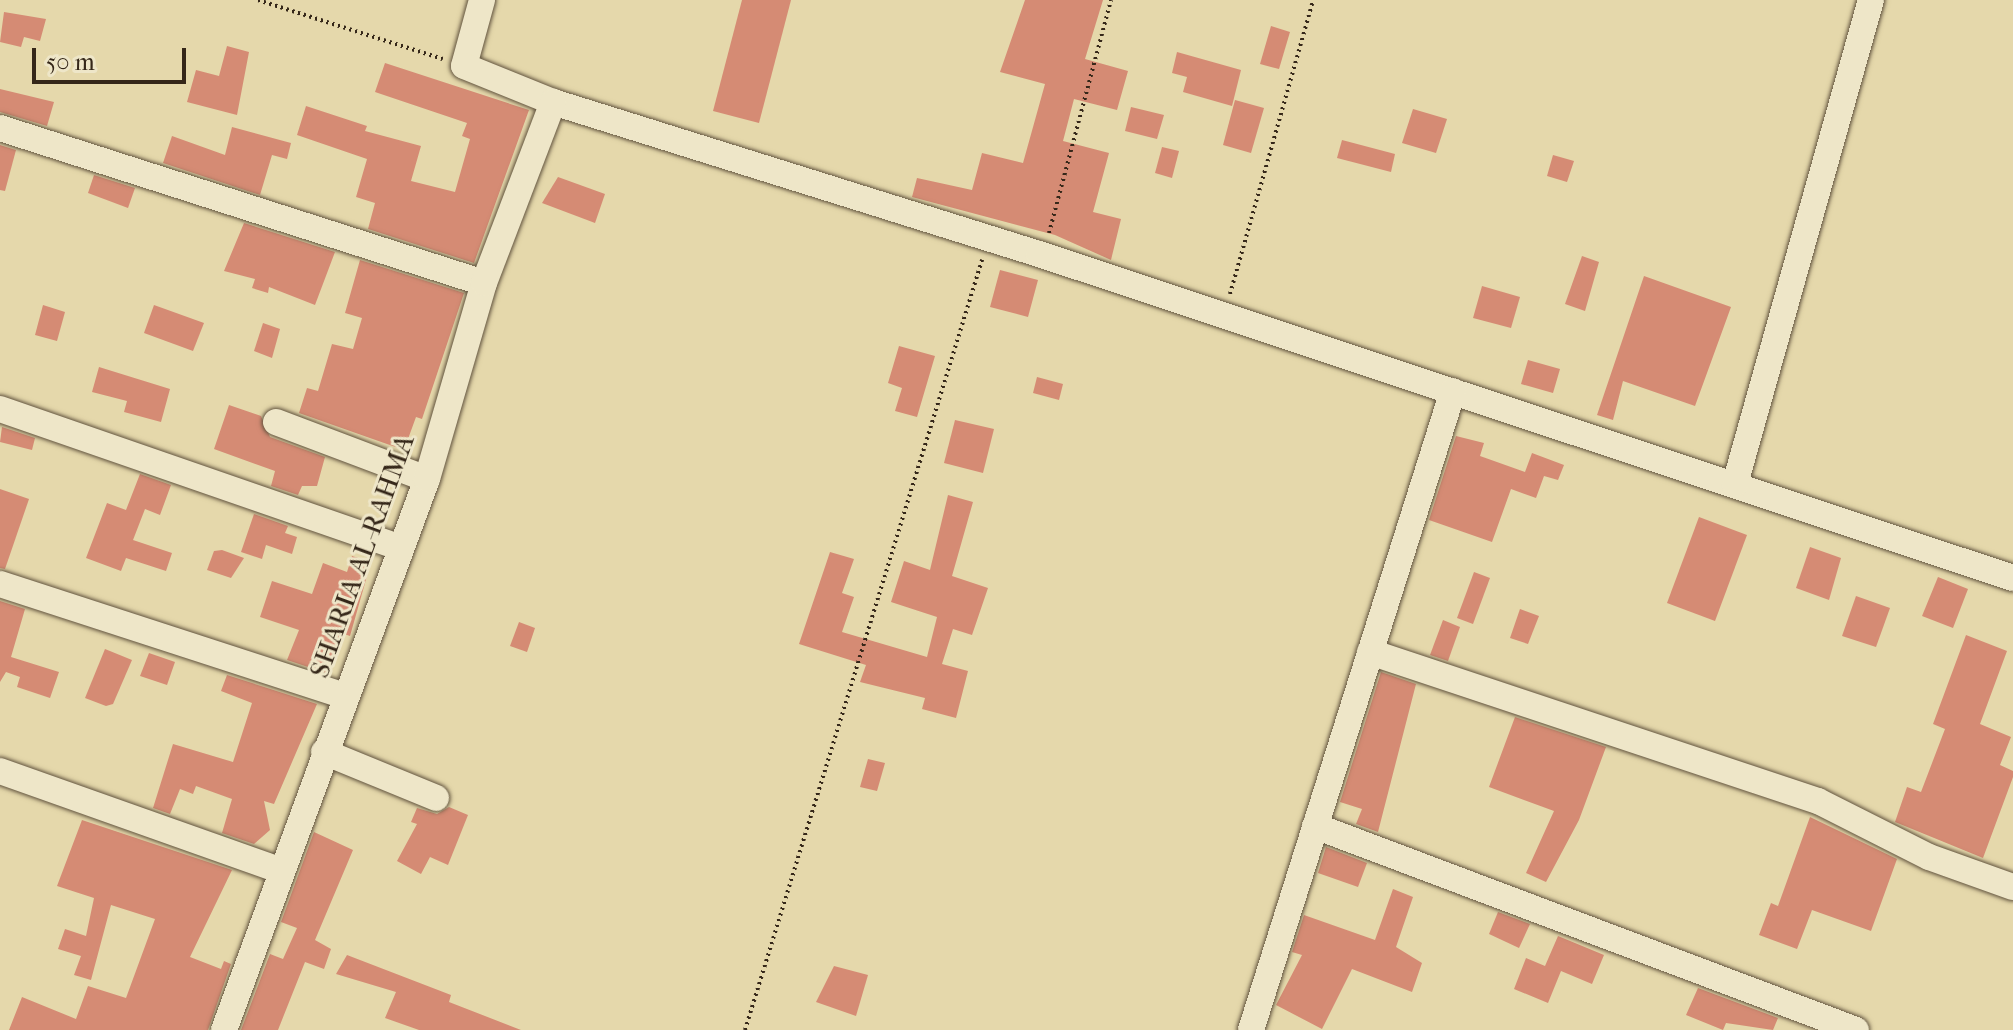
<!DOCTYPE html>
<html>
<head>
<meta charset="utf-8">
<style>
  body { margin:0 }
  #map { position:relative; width:2013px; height:1030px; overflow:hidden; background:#e5d8ab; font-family:"IM FELL French Canon",serif }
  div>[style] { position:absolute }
  .building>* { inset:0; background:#d58b74 }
  .path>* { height:4px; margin-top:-2px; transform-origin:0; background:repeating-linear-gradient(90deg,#352719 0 2px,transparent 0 6px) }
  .roads { filter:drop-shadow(0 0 2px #61533e) drop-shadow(0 0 2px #61533e) }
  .minor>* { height:26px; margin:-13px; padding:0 13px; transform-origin:13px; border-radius:13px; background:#eee6c8 }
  span { translate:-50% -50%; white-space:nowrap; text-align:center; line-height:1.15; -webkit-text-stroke:6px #eee6c8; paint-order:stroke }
  .street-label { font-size:28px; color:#352719 }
  .scale { position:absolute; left:32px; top:48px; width:154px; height:36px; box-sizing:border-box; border:4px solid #352719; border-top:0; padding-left:10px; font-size:24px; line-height:28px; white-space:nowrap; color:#352719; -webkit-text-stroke:6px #eee6c8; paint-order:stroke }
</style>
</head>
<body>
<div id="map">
  <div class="building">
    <i style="clip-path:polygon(742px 0,791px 0,759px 123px,713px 111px)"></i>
    <i style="clip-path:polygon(1025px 0,1103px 0,1085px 59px,1128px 71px,1117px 110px,1074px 99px,1063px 141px,1109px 153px,1093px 212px,1121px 219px,1111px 260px,1055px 235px,912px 197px,917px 178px,972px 190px,982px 153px,1023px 163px,1045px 84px,1000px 72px)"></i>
    <i style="clip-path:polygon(4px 12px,46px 19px,40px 41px,24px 37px,21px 47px,0 42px)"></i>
    <i style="clip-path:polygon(1271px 26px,1290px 32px,1279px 69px,1260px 64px)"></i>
    <i style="clip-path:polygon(227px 46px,249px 52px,237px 115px,187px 102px,196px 70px,219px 76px)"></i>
    <i style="clip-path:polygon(1177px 52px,1241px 70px,1232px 106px,1183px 92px,1187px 77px,1172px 73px)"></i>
    <i style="clip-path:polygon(385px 63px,529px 110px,474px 263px,368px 229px,375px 203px,356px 197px,367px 159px,297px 135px,306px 106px,367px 126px,365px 131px,421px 146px,411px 181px,455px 192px,470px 139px,462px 136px,467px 123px,375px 92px)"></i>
    <i style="clip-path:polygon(0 89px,54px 102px,47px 126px,0 112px)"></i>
    <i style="clip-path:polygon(1235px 100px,1264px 108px,1251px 153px,1223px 145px)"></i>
    <i style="clip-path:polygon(1131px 107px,1164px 115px,1157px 139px,1125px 131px)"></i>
    <i style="clip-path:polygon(1413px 109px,1447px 119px,1436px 153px,1402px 143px)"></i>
    <i style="clip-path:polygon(232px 127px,291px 143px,287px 159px,272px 155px,260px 195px,163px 163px,172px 136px,225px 155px)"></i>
    <i style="clip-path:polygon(1342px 140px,1395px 154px,1391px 172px,1337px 158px)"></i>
    <i style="clip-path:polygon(0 145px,16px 150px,5px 191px,0 190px)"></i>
    <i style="clip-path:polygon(1162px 147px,1179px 151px,1172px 178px,1155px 173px)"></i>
    <i style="clip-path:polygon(1553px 155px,1574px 161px,1567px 182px,1547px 176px)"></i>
    <i style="clip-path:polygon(94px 175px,135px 188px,128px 208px,88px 193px)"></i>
    <i style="clip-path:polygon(558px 177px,605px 194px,595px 223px,542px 203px)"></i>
    <i style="clip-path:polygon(244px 223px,335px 252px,315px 305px,269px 287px,268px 293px,252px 288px,255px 279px,224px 271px)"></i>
    <i style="clip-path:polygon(1582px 256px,1599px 262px,1585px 311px,1565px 304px)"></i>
    <i style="clip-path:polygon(360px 260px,464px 293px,422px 419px,416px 417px,404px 450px,299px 413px,307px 388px,318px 391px,332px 344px,353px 349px,362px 318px,345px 313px)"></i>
    <i style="clip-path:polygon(1000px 270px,1038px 280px,1028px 317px,990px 307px)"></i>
    <i style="clip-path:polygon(1644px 276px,1731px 307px,1695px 406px,1623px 381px,1613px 420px,1597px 415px)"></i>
    <i style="clip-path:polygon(1482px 286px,1520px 297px,1511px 328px,1473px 318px)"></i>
    <i style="clip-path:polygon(43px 305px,65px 312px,57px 341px,35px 335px)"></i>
    <i style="clip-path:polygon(154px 305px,204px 323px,193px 351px,144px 333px)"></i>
    <i style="clip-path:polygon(263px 323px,280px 329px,272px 358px,254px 351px)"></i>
    <i style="clip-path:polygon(899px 346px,935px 356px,917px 417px,895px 411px,902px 388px,888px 383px)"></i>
    <i style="clip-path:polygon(1528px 360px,1560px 369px,1553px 393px,1521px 384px)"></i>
    <i style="clip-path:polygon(99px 367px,170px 389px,161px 422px,124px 412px,127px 401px,92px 392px)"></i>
    <i style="clip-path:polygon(1037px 377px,1063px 384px,1059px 400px,1033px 393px)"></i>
    <i style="clip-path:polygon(229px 405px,261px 416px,270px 437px,325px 457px,317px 486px,302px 486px,298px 495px,271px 486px,275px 471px,214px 449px)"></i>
    <i style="clip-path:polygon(955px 420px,994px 429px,983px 473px,944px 463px)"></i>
    <i style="clip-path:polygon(2px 427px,35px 438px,32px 450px,0 442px)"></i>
    <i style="clip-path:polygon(1456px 436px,1484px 443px,1480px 456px,1525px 472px,1532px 453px,1564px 465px,1558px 480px,1544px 476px,1536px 498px,1511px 489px,1492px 542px,1429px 520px)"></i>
    <i style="clip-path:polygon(140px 474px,171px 485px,160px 515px,145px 509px,133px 540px,172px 553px,166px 571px,126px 558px,121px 571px,86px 558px,107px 503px,126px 510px)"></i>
    <i style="clip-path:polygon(0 489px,29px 499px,5px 569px,0 568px)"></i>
    <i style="clip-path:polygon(948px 495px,973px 502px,952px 576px,988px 588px,972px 635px,953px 629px,942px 664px,968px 671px,956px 718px,922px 709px,925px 698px,860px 682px,866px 665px,799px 644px,830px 552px,854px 559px,842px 593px,854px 597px,842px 632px,927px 657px,937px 617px,891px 602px,904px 561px,930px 570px)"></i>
    <i style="clip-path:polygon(254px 514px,288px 526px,285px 533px,297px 537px,292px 554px,266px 545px,262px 559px,241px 552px)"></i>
    <i style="clip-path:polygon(1699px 517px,1747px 535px,1715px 621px,1667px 603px)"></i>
    <i style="clip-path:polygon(1810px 547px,1841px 558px,1829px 600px,1796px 588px)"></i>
    <i style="clip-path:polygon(222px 550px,244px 558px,231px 578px,207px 570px,214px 551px)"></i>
    <i style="clip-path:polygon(352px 556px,371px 562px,350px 636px,344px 634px,329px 674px,287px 660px,299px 630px,260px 617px,272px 581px,312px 594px,323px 563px,347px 572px)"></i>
    <i style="clip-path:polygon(1474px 572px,1490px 578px,1473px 624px,1457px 618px)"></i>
    <i style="clip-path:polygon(1938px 577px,1968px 589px,1953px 628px,1922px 616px)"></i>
    <i style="clip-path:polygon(1856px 596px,1890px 608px,1876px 647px,1842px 636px)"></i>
    <i style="clip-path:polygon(0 601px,25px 609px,11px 657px,59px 672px,50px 698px,17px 687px,20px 677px,6px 672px,0 682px)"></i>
    <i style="clip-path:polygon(1520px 609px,1539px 616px,1528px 644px,1510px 638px)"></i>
    <i style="clip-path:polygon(1443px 620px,1460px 627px,1448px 661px,1430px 655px)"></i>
    <i style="clip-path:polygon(519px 622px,535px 628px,527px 652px,510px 646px)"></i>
    <i style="clip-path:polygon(1966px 635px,2007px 651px,1980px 724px,2011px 737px,2000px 765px,2013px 771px,2013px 777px,1983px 858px,1895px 822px,1907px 787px,1921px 792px,1945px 729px,1933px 724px)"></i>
    <i style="clip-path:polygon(105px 649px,132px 660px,113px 704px,106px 706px,85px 698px)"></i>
    <i style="clip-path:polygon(149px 653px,175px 662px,167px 685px,140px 676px)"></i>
    <i style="clip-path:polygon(1381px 672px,1416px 684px,1378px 832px,1356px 824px,1362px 809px,1340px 802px)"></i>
    <i style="clip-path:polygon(227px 675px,317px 704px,274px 804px,264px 801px,270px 830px,254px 844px,222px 833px,232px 799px,196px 786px,193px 794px,180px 789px,170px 814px,153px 808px,173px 744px,233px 762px,252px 703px,221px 691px)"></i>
    <i style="clip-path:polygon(1515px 717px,1606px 747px,1579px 820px,1546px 882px,1526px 873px,1554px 811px,1489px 787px)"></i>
    <i style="clip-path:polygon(868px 759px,885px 763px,877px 791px,860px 787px)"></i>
    <i style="clip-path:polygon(449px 807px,468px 815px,448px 865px,430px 857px,421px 874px,397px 861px,417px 824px,411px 822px,417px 808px,437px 814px)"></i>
    <i style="clip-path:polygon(1810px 817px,1897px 859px,1871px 931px,1812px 910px,1797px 949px,1759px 935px,1771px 903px,1778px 906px)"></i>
    <i style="clip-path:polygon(82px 820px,232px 870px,190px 957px,221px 969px,224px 961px,231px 964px,208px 1030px,9px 1030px,22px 997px,76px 1019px,88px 986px,126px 998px,155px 919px,111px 905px,91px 980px,74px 975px,81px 956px,58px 949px,65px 929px,86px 936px,94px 898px,57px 886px)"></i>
    <i style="clip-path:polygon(314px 832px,353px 850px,315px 940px,331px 949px,324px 969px,305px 962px,278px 1030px,241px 1030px,270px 954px,283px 959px,297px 928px,281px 922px)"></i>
    <i style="clip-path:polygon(1326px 847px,1367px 863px,1358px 887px,1318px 873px)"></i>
    <i style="clip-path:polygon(1393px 889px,1413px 897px,1396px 947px,1422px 963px,1412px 992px,1352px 969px,1322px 1029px,1276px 1005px,1302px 955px,1292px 952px,1304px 915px,1375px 940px)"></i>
    <i style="clip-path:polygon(1498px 912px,1530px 924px,1519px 948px,1489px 934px)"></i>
    <i style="clip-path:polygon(1558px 936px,1604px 955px,1592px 984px,1561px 971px,1548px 1003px,1514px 989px,1526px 958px,1545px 966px)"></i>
    <i style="clip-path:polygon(347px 955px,451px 995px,449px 1002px,521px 1030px,419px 1030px,385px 1018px,396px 992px,336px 974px)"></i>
    <i style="clip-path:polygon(834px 966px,868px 975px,856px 1016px,816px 1002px)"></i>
    <i style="clip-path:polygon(1698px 988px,1778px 1018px,1773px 1030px,1726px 1023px,1723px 1030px,1686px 1015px)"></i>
  </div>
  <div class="path">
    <i style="left:258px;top:0;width:194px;rotate:17.7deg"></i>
    <i style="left:1049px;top:233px;width:241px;rotate:-75.1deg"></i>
    <i style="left:1230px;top:294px;width:305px;rotate:-74.2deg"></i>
    <i style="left:745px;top:1030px;width:806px;rotate:-72.89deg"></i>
  </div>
  <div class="roads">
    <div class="minor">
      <i style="left:482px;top:0;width:68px;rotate:105.3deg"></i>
      <i style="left:464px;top:66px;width:96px;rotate:22deg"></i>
      <i style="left:553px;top:102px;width:509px;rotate:17.37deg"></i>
      <i style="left:1039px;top:254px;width:1026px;rotate:18.4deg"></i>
      <i style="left:0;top:128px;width:508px;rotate:17.76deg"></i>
      <i style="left:0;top:409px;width:424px;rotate:19.1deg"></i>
      <i style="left:276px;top:422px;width:161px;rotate:20.7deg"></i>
      <i style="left:1735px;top:484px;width:503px;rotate:-74.31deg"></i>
      <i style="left:0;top:584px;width:363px;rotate:18deg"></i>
      <i style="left:1370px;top:652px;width:472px;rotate:18.4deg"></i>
      <i style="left:1818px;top:801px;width:124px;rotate:26.8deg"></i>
      <i style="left:1929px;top:857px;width:89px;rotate:19.7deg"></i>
      <i style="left:324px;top:752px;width:121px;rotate:22.3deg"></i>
      <i style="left:0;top:771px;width:296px;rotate:19.5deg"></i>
      <i style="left:1315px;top:826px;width:578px;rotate:20.66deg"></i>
      <i style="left:224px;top:1030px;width:587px;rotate:-69.78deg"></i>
      <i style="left:427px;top:479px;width:204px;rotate:-73.8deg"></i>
      <i style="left:484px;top:283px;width:194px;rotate:-69.1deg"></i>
      <i style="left:1251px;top:1030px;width:670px;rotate:-72.46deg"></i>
    </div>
  </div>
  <div class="street-label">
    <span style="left:362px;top:556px;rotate:-70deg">SHARIA AL-RAHMA</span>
  </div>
  <div class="scale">50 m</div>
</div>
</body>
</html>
